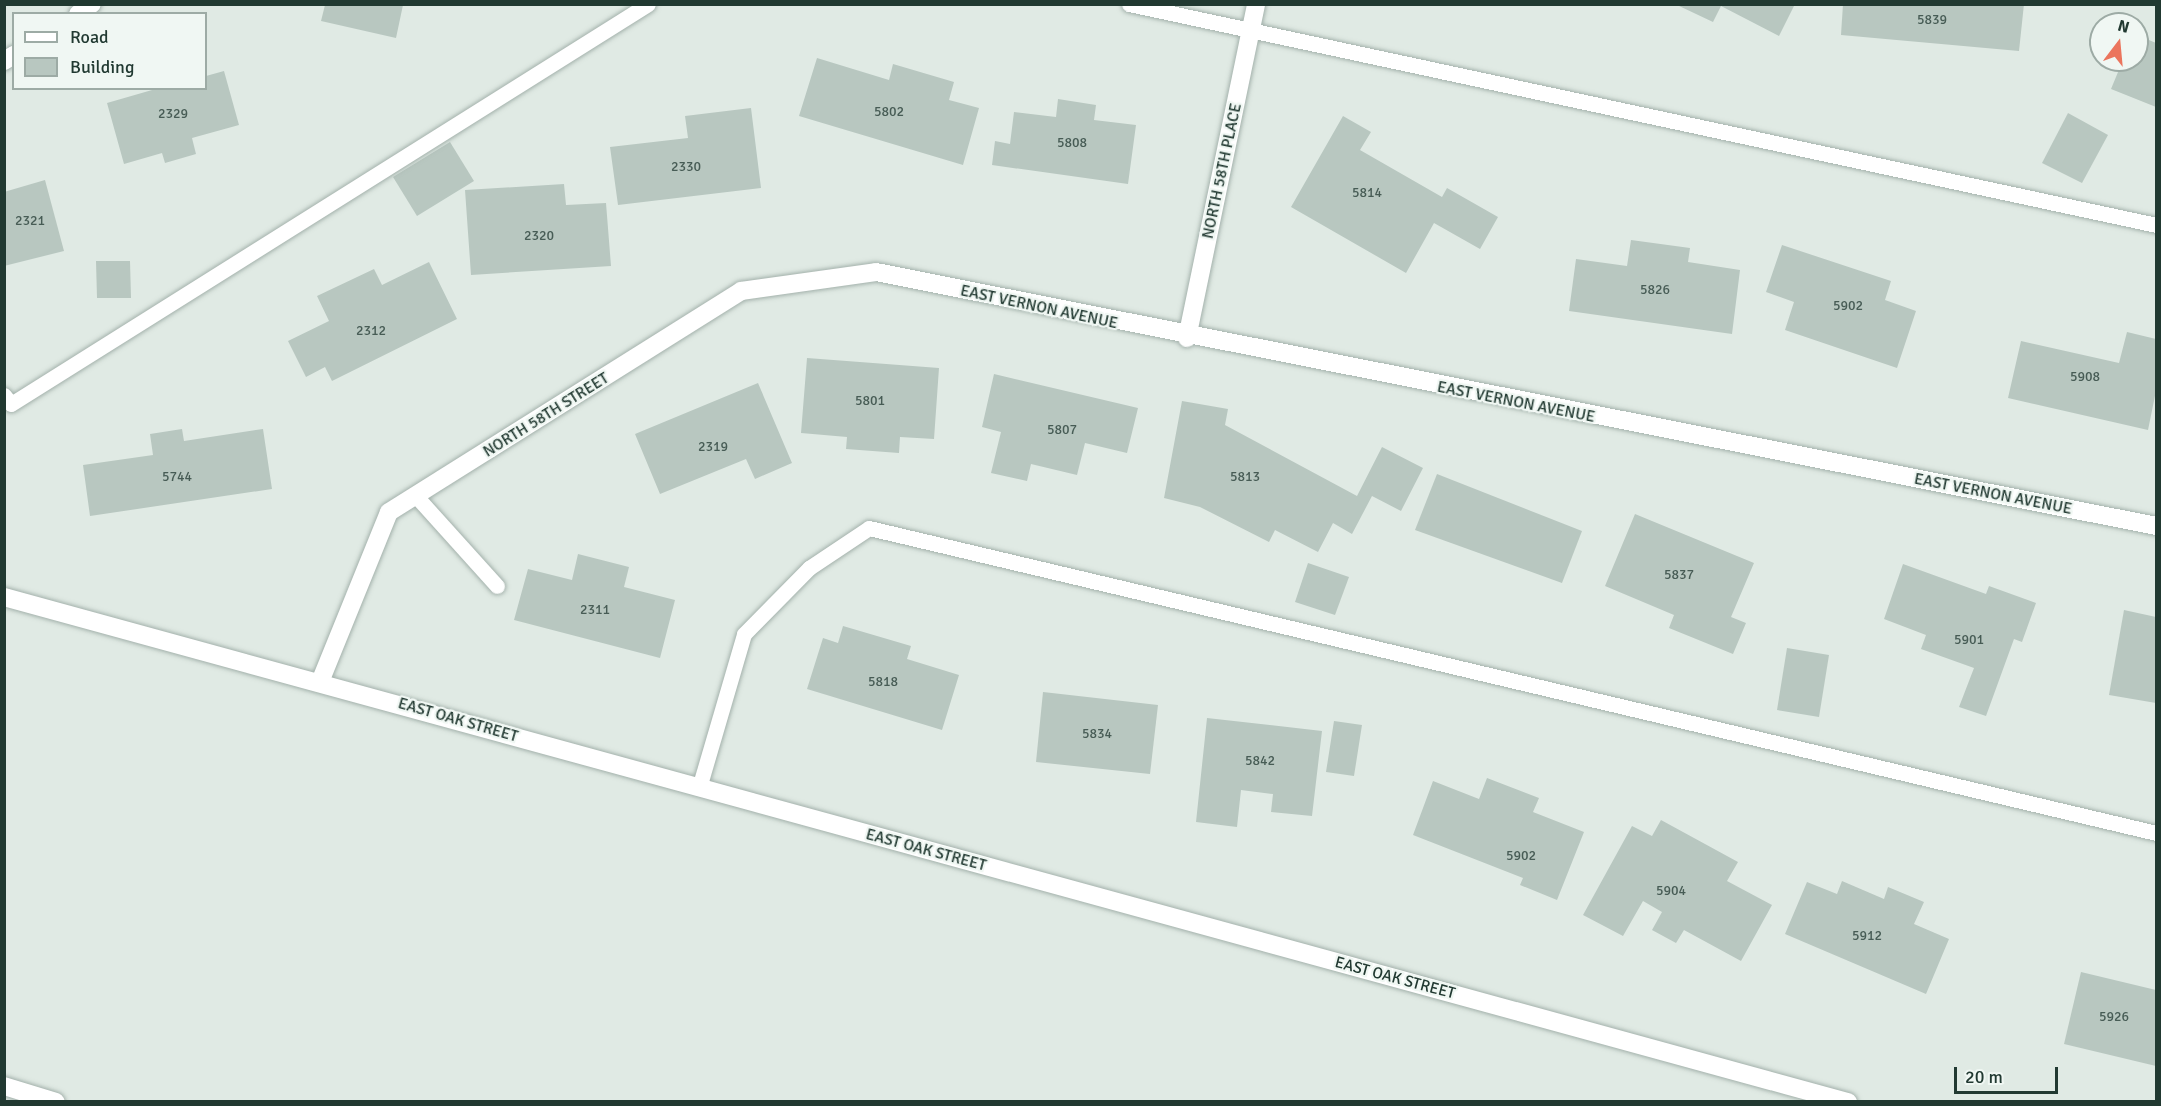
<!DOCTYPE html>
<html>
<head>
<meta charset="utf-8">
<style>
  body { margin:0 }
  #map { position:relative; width:2161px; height:1106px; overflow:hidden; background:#e0eae4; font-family:Signika,sans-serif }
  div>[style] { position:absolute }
  .building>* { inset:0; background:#b8c7c0 }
  .roads { filter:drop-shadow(0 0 2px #a3b1ab) drop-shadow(0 0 2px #a3b1ab) }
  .lane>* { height:15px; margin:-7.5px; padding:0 7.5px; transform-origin:7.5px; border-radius:7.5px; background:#fff }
  .street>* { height:18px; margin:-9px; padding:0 9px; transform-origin:9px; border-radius:9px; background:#fff }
  .secondary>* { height:18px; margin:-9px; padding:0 9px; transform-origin:9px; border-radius:9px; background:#fff }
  span { translate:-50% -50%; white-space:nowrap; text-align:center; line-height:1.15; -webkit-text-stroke:4.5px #f0f7f3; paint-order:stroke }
  .number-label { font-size:14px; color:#475c55 }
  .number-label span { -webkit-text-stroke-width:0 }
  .street-label { font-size:16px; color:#213931 }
  .frame { position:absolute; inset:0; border:6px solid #213931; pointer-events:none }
  .legend { position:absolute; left:12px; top:12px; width:195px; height:78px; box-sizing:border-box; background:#f0f7f3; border:2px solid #9daba5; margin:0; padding:8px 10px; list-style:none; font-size:18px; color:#213931 }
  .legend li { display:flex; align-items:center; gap:12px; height:30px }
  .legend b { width:30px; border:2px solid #9daba5 }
  .north { position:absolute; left:2089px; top:12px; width:60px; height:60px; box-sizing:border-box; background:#f0f7f3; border:2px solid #9daba5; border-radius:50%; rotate:16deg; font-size:16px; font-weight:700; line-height:24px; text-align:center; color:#213931 }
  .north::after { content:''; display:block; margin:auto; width:21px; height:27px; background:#eb755d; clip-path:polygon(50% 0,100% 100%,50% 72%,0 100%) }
  .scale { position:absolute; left:1954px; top:1067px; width:104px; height:27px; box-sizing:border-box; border:3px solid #213931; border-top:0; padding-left:8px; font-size:18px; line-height:21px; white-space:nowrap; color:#213931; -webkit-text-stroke:4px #f0f7f3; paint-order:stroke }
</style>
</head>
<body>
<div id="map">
  <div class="building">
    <i style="clip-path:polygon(1718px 4px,1795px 4px,1779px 36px,1721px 6px,1713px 22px,1677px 5px)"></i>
    <i style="clip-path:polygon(1843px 4px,2024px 4px,2019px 51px,1841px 35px)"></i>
    <i style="clip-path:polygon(325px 5px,403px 5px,396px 38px,321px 21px)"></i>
    <i style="clip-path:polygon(2137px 35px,2156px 43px,2156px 107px,2111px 89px,2123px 60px,2137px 60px)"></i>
    <i style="clip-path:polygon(817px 58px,889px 80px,893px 64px,954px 82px,949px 100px,979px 108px,963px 165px,799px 116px)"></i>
    <i style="clip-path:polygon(224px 71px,239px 125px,192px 138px,196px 154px,165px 163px,162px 153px,124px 164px,107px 103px,159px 88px,206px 88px,206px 76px)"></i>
    <i style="clip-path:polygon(1058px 99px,1096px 105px,1094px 120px,1136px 125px,1128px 184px,992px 165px,995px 141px,1010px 144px,1014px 112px,1056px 117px)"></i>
    <i style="clip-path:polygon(751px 108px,761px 188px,618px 205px,610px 147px,688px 138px,685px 116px)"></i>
    <i style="clip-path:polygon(2068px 113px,2108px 135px,2082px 183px,2042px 163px)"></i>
    <i style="clip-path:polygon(1343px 116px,1371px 132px,1360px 150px,1442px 197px,1447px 188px,1498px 217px,1480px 249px,1434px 223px,1406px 273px,1291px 207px)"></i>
    <i style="clip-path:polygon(450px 142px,474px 181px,417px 216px,393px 177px)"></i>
    <i style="clip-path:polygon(45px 180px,64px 251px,4px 266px,4px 192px)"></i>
    <i style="clip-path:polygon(564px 184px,566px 205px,606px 203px,611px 266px,471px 275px,465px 190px)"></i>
    <i style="clip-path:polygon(1631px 240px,1690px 248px,1688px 262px,1740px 270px,1732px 334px,1569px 311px,1576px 259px,1627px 266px)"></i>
    <i style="clip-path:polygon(1782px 245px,1891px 281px,1885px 300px,1916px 311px,1897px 368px,1785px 330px,1794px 302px,1766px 292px)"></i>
    <i style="clip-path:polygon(96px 261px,130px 261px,131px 298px,97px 298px)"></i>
    <i style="clip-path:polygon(429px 262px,457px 319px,332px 381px,325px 367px,306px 377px,288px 341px,329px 321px,317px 296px,374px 269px,382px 285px)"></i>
    <i style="clip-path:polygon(2127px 332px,2156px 339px,2156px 391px,2148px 430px,2008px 398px,2021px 341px,2119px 363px)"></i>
    <i style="clip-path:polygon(807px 358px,939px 368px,934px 439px,900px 437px,899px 453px,846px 449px,847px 437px,801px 433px)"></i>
    <i style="clip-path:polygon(994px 374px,1138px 408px,1127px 453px,1085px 443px,1077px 475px,1031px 464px,1027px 481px,991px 473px,1001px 432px,982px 427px)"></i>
    <i style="clip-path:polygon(758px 383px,792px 463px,755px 479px,746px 459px,660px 494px,635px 434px)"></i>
    <i style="clip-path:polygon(1182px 401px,1228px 409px,1225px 425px,1357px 496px,1382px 447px,1423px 468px,1401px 511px,1372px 496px,1352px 534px,1333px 523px,1318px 552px,1275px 530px,1269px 542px,1200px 507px,1164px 498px)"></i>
    <i style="clip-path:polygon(182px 429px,184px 441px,263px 429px,272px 489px,90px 516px,83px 465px,153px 455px,150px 434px)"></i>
    <i style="clip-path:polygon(1437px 474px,1582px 531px,1562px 583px,1415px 530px)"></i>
    <i style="clip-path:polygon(1635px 514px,1754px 563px,1731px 617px,1746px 623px,1733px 654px,1669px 628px,1674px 615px,1605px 586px)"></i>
    <i style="clip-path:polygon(578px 554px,629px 567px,624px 587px,675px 600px,660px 658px,514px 620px,528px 569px,572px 580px)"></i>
    <i style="clip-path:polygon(1308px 563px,1349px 577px,1335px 615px,1295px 602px)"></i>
    <i style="clip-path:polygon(1903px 564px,1986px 594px,1989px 586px,2036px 603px,2022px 642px,2014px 639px,1986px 716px,1959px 707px,1974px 668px,1921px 649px,1926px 635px,1884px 619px)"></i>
    <i style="clip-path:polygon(2124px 610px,2156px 617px,2156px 703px,2109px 695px)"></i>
    <i style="clip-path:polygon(843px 626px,911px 646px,907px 659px,959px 675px,942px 730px,807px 689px,823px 638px,838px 643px)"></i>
    <i style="clip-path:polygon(1787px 648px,1829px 655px,1819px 717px,1777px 710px)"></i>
    <i style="clip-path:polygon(1043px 692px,1158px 705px,1150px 774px,1036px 762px)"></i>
    <i style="clip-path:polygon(1207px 718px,1322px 731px,1312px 816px,1271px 812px,1273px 794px,1241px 790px,1237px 827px,1196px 822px)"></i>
    <i style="clip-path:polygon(1334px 721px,1362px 725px,1354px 776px,1326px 772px)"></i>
    <i style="clip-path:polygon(1487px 778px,1539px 798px,1533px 812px,1584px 832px,1557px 900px,1520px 885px,1523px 878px,1413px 835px,1433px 781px,1479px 799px)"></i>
    <i style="clip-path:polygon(1661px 820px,1738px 862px,1727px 881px,1772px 905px,1741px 961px,1684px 930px,1676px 943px,1652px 930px,1662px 912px,1643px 901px,1623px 936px,1583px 915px,1632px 826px,1652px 836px)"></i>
    <i style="clip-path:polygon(1842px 881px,1884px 899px,1888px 887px,1924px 902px,1914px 924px,1949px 939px,1926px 994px,1785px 934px,1807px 882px,1837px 894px)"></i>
    <i style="clip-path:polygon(2081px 972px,2156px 990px,2156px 1066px,2064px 1044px)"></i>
  </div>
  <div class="roads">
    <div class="lane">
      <i style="left:1129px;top:4px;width:1051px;rotate:12.14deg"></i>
      <i style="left:4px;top:395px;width:11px;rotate:52deg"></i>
      <i style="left:11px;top:404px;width:752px;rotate:-32.13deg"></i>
      <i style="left:416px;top:496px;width:121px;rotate:48deg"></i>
      <i style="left:699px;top:788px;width:160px;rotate:-73.7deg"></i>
      <i style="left:744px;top:634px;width:93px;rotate:-45.4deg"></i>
      <i style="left:809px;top:568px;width:72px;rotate:-33.7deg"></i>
      <i style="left:869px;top:528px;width:1323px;rotate:13.33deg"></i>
    </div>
    <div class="street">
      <i style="left:78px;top:14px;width:17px;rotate:-36deg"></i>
      <i style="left:4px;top:61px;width:12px;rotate:-31deg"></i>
      <i style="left:1187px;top:338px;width:341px;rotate:-78.3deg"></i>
      <i style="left:320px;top:682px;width:183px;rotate:-67.9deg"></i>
      <i style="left:389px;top:512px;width:416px;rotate:-32.1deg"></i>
      <i style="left:741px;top:291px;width:136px;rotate:-8deg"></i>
      <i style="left:876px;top:272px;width:1305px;rotate:11.22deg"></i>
      <i style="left:4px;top:1086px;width:54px;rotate:17.1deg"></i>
    </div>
    <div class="secondary">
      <i style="left:4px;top:597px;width:1912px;rotate:15.32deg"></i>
    </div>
  </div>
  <div class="number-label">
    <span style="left:1932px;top:20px">5839</span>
    <span style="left:889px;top:112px">5802</span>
    <span style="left:173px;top:114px">2329</span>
    <span style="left:1072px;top:143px">5808</span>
    <span style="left:686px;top:167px">2330</span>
    <span style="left:1367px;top:193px">5814</span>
    <span style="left:30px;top:221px">2321</span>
    <span style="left:539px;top:236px">2320</span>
    <span style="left:1655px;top:290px">5826</span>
    <span style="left:1848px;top:306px">5902</span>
    <span style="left:371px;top:331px">2312</span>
    <span style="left:2085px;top:377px">5908</span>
    <span style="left:870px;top:401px">5801</span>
    <span style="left:1062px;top:430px">5807</span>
    <span style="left:713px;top:447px">2319</span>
    <span style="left:177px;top:477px">5744</span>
    <span style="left:1245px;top:477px">5813</span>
    <span style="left:1679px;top:575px">5837</span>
    <span style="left:595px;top:610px">2311</span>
    <span style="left:1969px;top:640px">5901</span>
    <span style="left:883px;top:682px">5818</span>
    <span style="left:1097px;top:734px">5834</span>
    <span style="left:1260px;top:761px">5842</span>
    <span style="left:1521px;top:856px">5902</span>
    <span style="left:1671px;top:891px">5904</span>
    <span style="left:1867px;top:936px">5912</span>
    <span style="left:2114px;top:1017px">5926</span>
  </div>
  <div class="street-label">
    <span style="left:1222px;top:171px;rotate:-78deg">NORTH 58TH PLACE</span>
    <span style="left:1039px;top:307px;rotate:12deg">EAST VERNON AVENUE</span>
    <span style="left:1516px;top:402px;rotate:11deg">EAST VERNON AVENUE</span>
    <span style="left:546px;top:415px;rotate:-32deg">NORTH 58TH STREET</span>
    <span style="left:1993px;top:494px;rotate:11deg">EAST VERNON AVENUE</span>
    <span style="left:458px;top:720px;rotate:16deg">EAST OAK STREET</span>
    <span style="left:926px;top:850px;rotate:15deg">EAST OAK STREET</span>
    <span style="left:1395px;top:978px;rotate:15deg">EAST OAK STREET</span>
  </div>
  <div class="frame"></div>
  <ul class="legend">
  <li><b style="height:8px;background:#fff"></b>Road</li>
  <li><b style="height:16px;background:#b8c7c0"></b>Building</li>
  </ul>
  <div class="north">N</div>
  <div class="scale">20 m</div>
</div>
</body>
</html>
